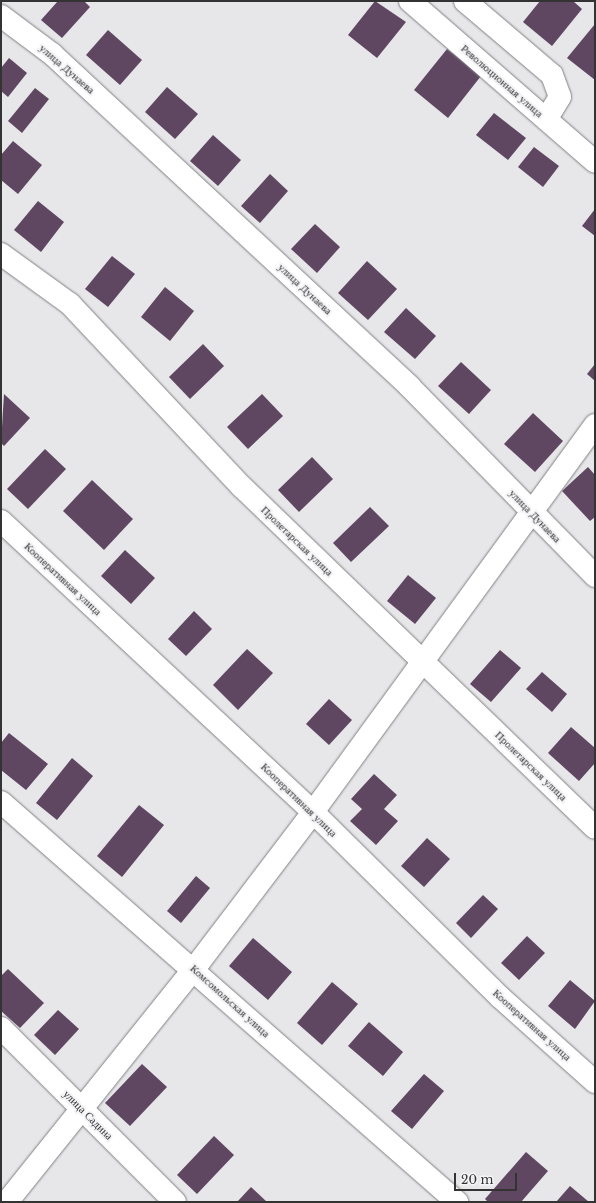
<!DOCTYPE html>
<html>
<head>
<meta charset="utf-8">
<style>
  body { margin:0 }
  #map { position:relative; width:596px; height:1203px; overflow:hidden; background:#e7e7ea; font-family:"Libre Baskerville",serif }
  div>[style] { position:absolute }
  .building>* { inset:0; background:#5f4661 }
  .roads { filter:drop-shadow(0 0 1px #818184) drop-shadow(0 0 1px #818184) }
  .minor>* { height:22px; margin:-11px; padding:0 11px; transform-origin:11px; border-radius:11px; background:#fff }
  span { translate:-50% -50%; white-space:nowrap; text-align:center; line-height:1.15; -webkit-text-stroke:4px #f4f4f7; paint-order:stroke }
  .street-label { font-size:11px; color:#333334 }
  .frame { position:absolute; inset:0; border:2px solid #333334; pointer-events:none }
  .scale { position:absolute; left:454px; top:1173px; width:63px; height:18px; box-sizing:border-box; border:2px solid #333334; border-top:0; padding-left:5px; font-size:12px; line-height:14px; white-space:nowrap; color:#333334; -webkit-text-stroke:3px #f4f4f7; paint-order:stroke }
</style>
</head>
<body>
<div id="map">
  <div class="building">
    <i style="clip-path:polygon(58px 1px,84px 1px,90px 7px,62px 38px,41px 20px)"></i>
    <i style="clip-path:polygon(375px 1px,406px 22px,377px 58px,348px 35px)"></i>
    <i style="clip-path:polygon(540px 1px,573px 1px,582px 9px,552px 46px,523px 22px)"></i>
    <i style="clip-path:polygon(595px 24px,595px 80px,567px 58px)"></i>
    <i style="clip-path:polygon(108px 30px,142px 60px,120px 85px,86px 55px)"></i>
    <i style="clip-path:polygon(447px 49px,481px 76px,448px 118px,414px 90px)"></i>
    <i style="clip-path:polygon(9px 58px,27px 73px,8px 97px,1px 91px,1px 68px)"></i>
    <i style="clip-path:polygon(167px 87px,198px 114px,175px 139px,145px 112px)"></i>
    <i style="clip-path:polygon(35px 88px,49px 99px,22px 133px,8px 121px)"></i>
    <i style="clip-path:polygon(494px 113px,526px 138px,508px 160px,476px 135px)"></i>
    <i style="clip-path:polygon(213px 135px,241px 160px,218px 186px,190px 161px)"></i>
    <i style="clip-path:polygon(13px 141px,42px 165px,18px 194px,1px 180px,1px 155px)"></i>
    <i style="clip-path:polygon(534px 147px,559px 166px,543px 187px,518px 167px)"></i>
    <i style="clip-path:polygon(270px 174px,288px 191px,260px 223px,241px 206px)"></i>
    <i style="clip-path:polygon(38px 201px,64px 222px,41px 252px,14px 230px)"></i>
    <i style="clip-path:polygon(595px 209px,595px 236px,582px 226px)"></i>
    <i style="clip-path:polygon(315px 224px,340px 247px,317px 273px,291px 249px)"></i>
    <i style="clip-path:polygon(112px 256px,135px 274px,108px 307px,85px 289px)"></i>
    <i style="clip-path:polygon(367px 261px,397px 289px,368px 320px,338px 293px)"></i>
    <i style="clip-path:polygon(165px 287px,194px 311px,170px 341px,141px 317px)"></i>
    <i style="clip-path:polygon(406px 308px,436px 336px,415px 359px,384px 332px)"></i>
    <i style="clip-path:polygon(203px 344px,224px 366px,190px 399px,169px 377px)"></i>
    <i style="clip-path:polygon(461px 362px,491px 390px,469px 414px,438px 386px)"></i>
    <i style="clip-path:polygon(595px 364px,595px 381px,587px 374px)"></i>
    <i style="clip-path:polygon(4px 394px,30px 418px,4px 446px,1px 443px)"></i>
    <i style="clip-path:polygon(262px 394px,283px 416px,248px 449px,227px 427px)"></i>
    <i style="clip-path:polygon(533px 413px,563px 441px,535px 472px,504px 444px)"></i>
    <i style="clip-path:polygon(45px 449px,66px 469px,28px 509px,7px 489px)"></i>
    <i style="clip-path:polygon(312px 457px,333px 479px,299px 512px,278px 490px)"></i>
    <i style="clip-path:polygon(588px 467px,595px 475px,595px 517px,590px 521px,562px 491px)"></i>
    <i style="clip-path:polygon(92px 480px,133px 519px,104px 550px,63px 511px)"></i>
    <i style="clip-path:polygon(370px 507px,389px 526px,351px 562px,333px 543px)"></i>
    <i style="clip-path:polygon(125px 550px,155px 578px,131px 604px,101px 576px)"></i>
    <i style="clip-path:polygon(408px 575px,436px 598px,415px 624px,387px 601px)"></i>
    <i style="clip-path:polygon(194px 611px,212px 629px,186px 656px,168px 639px)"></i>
    <i style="clip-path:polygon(247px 649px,273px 673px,238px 710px,213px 685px)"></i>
    <i style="clip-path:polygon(500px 650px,521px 668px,491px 702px,470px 684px)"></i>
    <i style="clip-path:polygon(542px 672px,567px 694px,552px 712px,526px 689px)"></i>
    <i style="clip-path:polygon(329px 699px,352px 720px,329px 745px,306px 724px)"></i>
    <i style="clip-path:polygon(571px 727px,595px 748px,595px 763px,579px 781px,548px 753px)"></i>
    <i style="clip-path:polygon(9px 733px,48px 764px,26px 790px,1px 770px,1px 743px)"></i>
    <i style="clip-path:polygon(72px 758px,93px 776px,57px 820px,36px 803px)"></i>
    <i style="clip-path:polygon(374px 774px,397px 795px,384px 809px,398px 821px,376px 845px,350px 821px,362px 809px,351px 799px)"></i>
    <i style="clip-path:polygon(139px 805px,164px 825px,122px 877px,97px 856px)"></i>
    <i style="clip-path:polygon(427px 838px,450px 859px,424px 887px,401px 866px)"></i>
    <i style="clip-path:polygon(196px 876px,210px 888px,181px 923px,167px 911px)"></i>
    <i style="clip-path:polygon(483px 895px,498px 909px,471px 938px,456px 923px)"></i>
    <i style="clip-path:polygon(527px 936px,545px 953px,519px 980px,501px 963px)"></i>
    <i style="clip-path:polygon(253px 938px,292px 972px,268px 1000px,229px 966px)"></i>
    <i style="clip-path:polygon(8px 969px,44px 1003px,20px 1028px,1px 1011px,1px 976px)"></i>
    <i style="clip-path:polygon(570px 980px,595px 1001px,575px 1029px,548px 1006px)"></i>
    <i style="clip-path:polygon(332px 982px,358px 1004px,322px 1045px,297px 1023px)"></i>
    <i style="clip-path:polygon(58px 1010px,79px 1029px,55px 1055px,34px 1035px)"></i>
    <i style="clip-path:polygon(369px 1022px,403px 1052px,383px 1076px,348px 1046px)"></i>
    <i style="clip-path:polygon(142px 1064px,167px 1087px,130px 1126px,105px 1103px)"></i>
    <i style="clip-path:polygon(424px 1074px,444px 1091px,412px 1129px,391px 1111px)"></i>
    <i style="clip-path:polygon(214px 1136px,234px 1155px,197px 1194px,177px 1175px)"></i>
    <i style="clip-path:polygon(526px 1152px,548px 1171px,521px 1202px,488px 1202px,485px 1199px)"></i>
    <i style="clip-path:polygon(570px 1186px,589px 1202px,556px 1202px)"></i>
    <i style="clip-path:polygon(251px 1187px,267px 1202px,237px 1202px)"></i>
  </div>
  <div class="roads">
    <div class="minor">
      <i style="left:410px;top:1px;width:245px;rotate:41deg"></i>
      <i style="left:465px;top:1px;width:114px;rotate:40.4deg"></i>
      <i style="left:552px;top:75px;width:23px;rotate:70deg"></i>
      <i style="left:560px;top:97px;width:26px;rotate:122deg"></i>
      <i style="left:1px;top:16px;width:64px;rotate:36.7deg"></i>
      <i style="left:52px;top:54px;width:488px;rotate:42.9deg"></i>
      <i style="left:409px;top:386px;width:266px;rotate:45.6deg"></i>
      <i style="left:1px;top:254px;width:85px;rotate:35.9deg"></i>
      <i style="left:70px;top:304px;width:250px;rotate:46.8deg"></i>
      <i style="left:241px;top:486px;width:492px;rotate:44deg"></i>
      <i style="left:1px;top:521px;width:427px;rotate:43deg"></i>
      <i style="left:313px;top:812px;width:264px;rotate:44.7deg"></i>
      <i style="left:501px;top:998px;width:126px;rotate:41.8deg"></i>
      <i style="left:1px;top:802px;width:607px;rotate:41.26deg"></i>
      <i style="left:1px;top:1028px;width:246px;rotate:45deg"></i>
      <i style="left:7px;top:1202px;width:299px;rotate:-51.3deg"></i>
      <i style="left:194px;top:969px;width:197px;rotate:-52.8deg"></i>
      <i style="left:313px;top:812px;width:479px;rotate:-53.9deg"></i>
    </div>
  </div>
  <div class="street-label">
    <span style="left:67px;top:69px;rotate:41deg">улица Дунаева</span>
    <span style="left:502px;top:81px;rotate:41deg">Революционная улица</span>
    <span style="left:305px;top:289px;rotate:43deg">улица Дунаева</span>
    <span style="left:535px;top:516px;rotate:46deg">улица Дунаева</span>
    <span style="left:297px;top:541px;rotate:44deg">Пролетарская улица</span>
    <span style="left:63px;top:579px;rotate:43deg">Кооперативная улица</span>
    <span style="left:531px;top:766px;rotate:44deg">Пролетарская улица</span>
    <span style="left:299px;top:800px;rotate:44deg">Кооперативная улица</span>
    <span style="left:230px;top:1001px;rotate:42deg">Комсомольская улица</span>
    <span style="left:532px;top:1025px;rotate:42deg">Кооперативная улица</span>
    <span style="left:88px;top:1115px;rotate:45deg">улица Садина</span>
  </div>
  <div class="frame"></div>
  <div class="scale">20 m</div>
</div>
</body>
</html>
